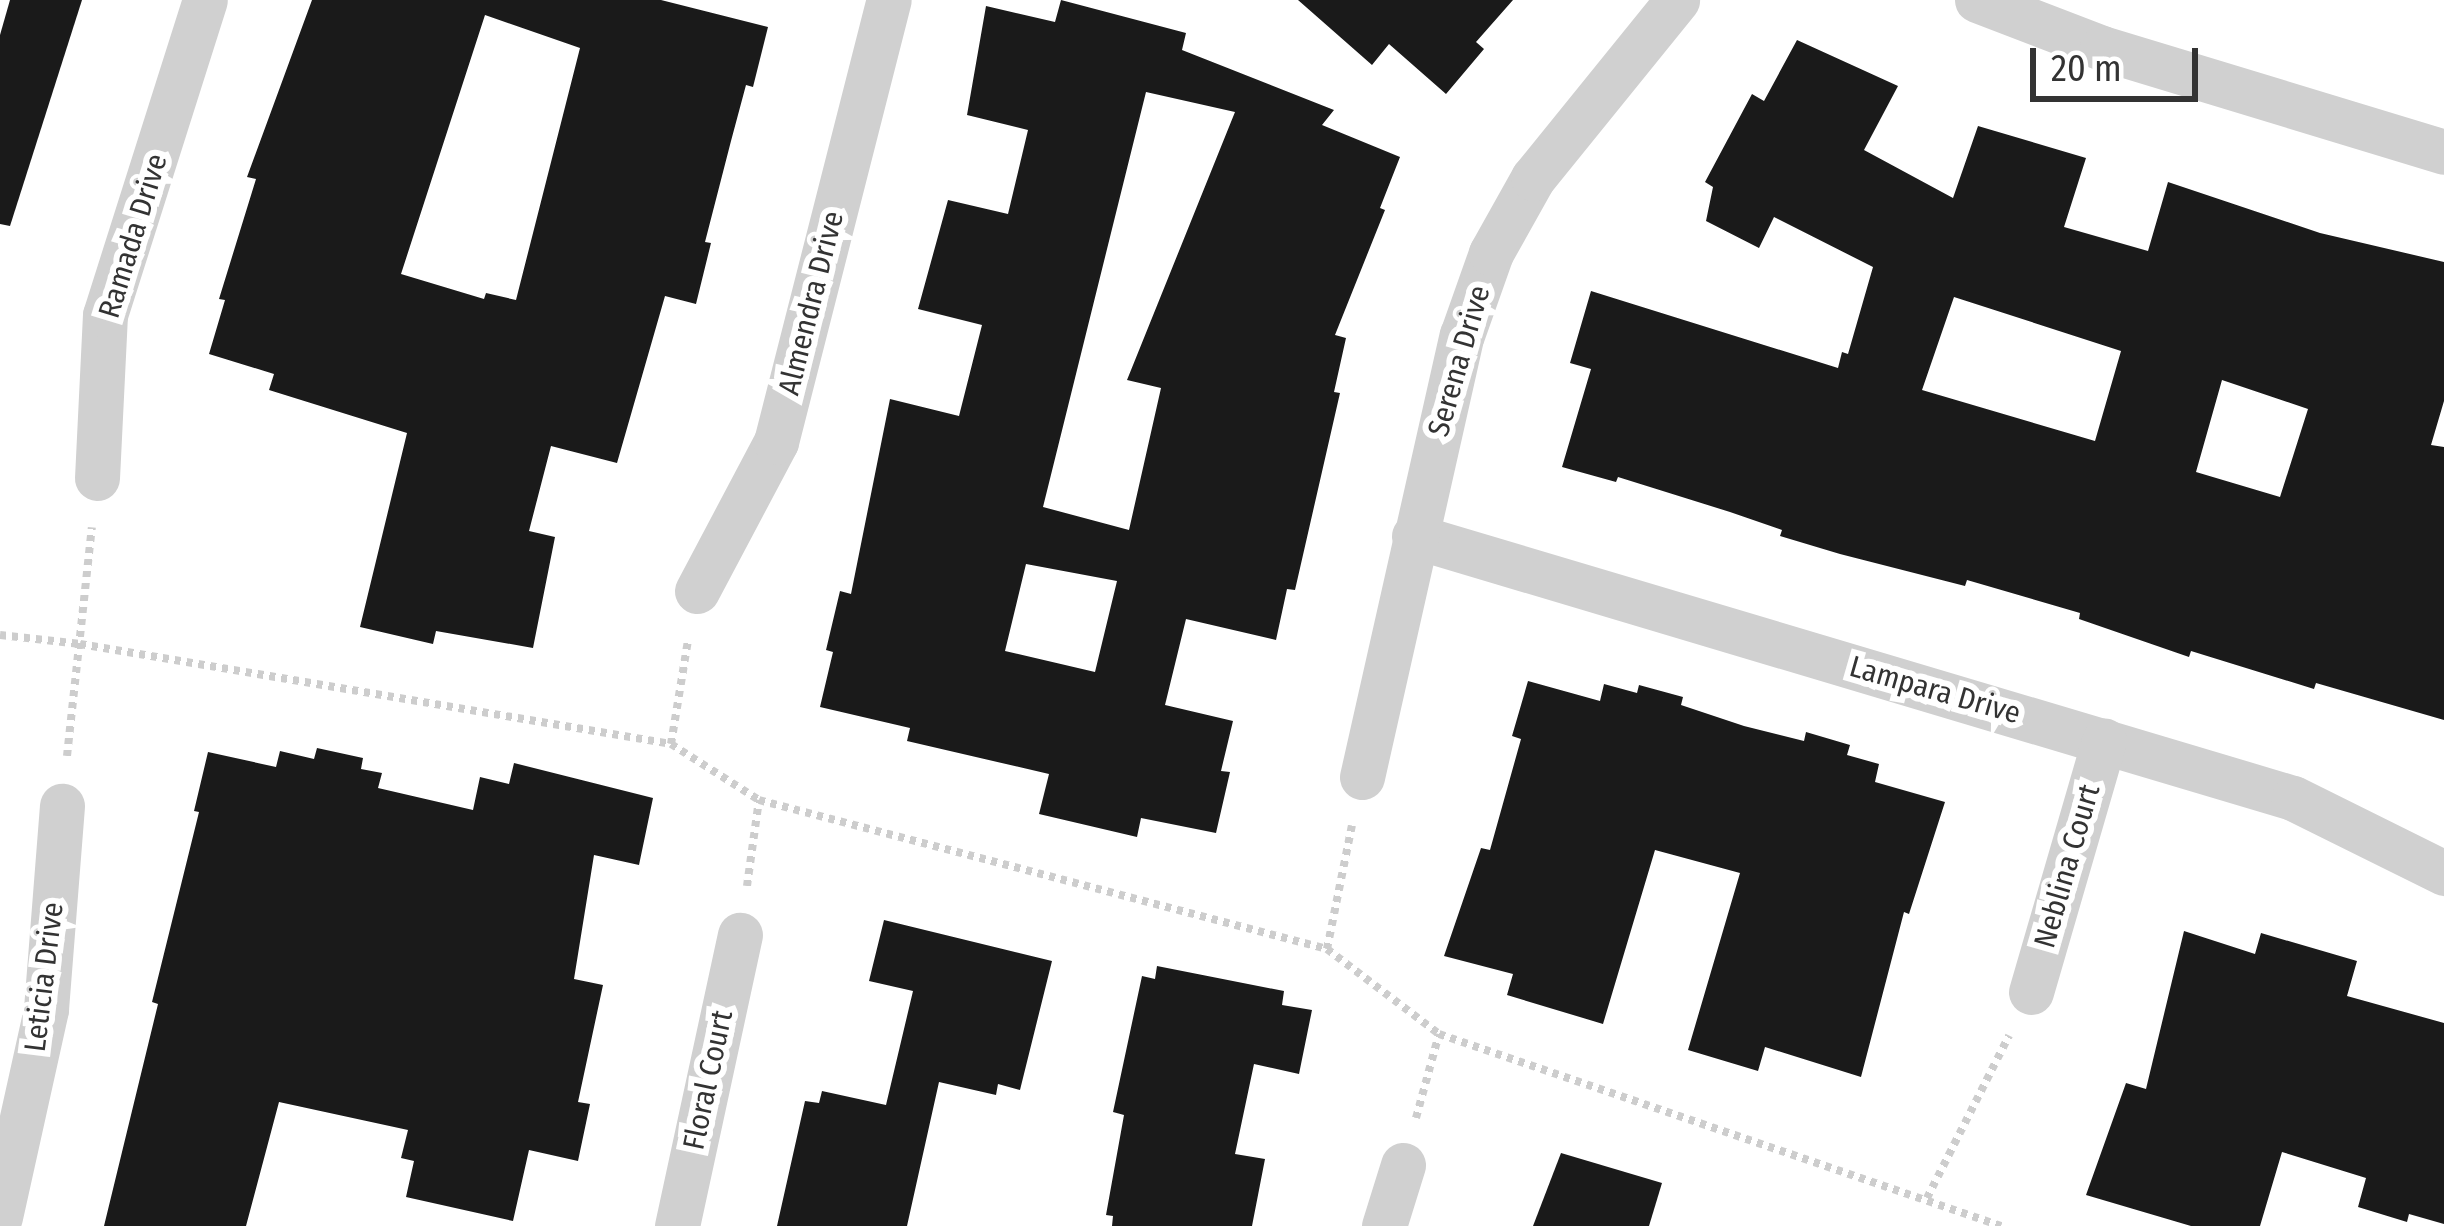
<!DOCTYPE html>
<html>
<head>
<meta charset="utf-8">
<style>
  body { margin:0 }
  #map { position:relative; width:2444px; height:1226px; overflow:hidden; background:#fff; font-family:"Fira Sans Condensed",sans-serif }
  div>[style] { position:absolute }
  .building>* { inset:0; background:#1a1a1a }
  .path>* { height:8px; margin-top:-4px; transform-origin:0; background:repeating-linear-gradient(90deg,#cdcdcd 0 6px,transparent 0 12px) }
  .street>* { height:45px; margin:-22.5px; padding:0 22.5px; transform-origin:22.5px; border-radius:22.5px; background:#d0d0d0 }
  span { translate:-50% -50%; white-space:nowrap; text-align:center; line-height:1.15; -webkit-text-stroke:12px #fff; paint-order:stroke }
  .street-label { font-size:30px; color:#333 }
  .scale { position:absolute; left:2030px; top:48px; width:168px; height:54px; box-sizing:border-box; border:6px solid #333; border-top:0; padding-left:15px; font-size:36px; line-height:42px; white-space:nowrap; color:#333; -webkit-text-stroke:9px #fff; paint-order:stroke }
</style>
</head>
<body>
<div id="map">
  <div class="building">
    <i style="clip-path:polygon(10px 0,82px 0,10px 226px,0 224px,0 35px)"></i>
    <i style="clip-path:polygon(evenodd,312px 0,661px 0,768px 27px,753px 87px,746px 85px,731px 141px,705px 242px,711px 243px,696px 304px,665px 296px,617px 463px,551px 446px,529px 531px,555px 537px,533px 648px,436px 631px,433px 644px,360px 627px,407px 433px,269px 390px,274px 374px,209px 354px,225px 300px,219px 299px,256px 179px,247px 177px,312px 0,485px 15px,580px 48px,516px 300px,486px 293px,484px 299px,401px 274px,485px 15px)"></i>
    <i style="clip-path:polygon(evenodd,1061px 0,1186px 33px,1182px 50px,1334px 110px,1322px 125px,1400px 157px,1380px 208px,1385px 210px,1335px 335px,1346px 338px,1334px 392px,1340px 393px,1295px 590px,1287px 589px,1276px 640px,1186px 619px,1165px 705px,1233px 721px,1221px 771px,1230px 772px,1216px 833px,1141px 818px,1137px 837px,1039px 814px,1049px 774px,907px 741px,910px 728px,820px 707px,833px 652px,826px 650px,840px 591px,851px 594px,890px 399px,959px 416px,982px 325px,918px 309px,948px 200px,1008px 214px,1028px 130px,967px 115px,986px 6px,1055px 22px,1061px 0,1146px 92px,1235px 112px,1127px 380px,1161px 388px,1129px 530px,1043px 507px,1146px 92px,1061px 0,1026px 564px,1117px 581px,1095px 672px,1005px 651px,1026px 564px)"></i>
    <i style="clip-path:polygon(1298px 0,1513px 0,1476px 42px,1484px 49px,1446px 94px,1389px 44px,1372px 65px)"></i>
    <i style="clip-path:polygon(evenodd,1797px 40px,1898px 86px,1864px 150px,1953px 198px,1978px 126px,2086px 158px,2064px 227px,2148px 251px,2168px 182px,2320px 233px,2444px 262px,2444px 401px,2431px 445px,2444px 447px,2444px 720px,2316px 683px,2314px 689px,2191px 651px,2189px 657px,2079px 619px,2080px 613px,1967px 580px,1965px 586px,1840px 554px,1780px 536px,1782px 530px,1730px 512px,1618px 477px,1616px 482px,1562px 467px,1591px 369px,1570px 363px,1591px 291px,1838px 368px,1842px 352px,1848px 354px,1873px 267px,1774px 217px,1759px 248px,1706px 221px,1713px 187px,1705px 182px,1752px 94px,1764px 101px,1797px 40px,1954px 297px,2121px 351px,2095px 441px,1922px 390px,1954px 297px,1797px 40px,2222px 380px,2308px 409px,2280px 497px,2196px 472px,2222px 380px)"></i>
    <i style="clip-path:polygon(1528px 681px,1600px 701px,1604px 684px,1637px 693px,1639px 685px,1683px 697px,1681px 705px,1744px 726px,1804px 741px,1806px 732px,1850px 745px,1847px 755px,1879px 764px,1875px 782px,1945px 802px,1909px 914px,1904px 912px,1861px 1077px,1765px 1047px,1758px 1071px,1688px 1050px,1740px 873px,1655px 850px,1603px 1024px,1507px 995px,1513px 974px,1444px 956px,1481px 848px,1490px 850px,1521px 739px,1512px 736px)"></i>
    <i style="clip-path:polygon(317px 748px,363px 758px,361px 769px,382px 773px,378px 788px,473px 810px,480px 777px,509px 784px,514px 763px,653px 798px,639px 865px,594px 855px,574px 979px,603px 985px,578px 1102px,590px 1104px,578px 1161px,529px 1150px,513px 1221px,406px 1197px,414px 1161px,401px 1158px,408px 1130px,279px 1102px,246px 1226px,104px 1226px,158px 1004px,152px 1002px,199px 812px,194px 811px,208px 752px,276px 767px,280px 751px,314px 759px)"></i>
    <i style="clip-path:polygon(884px 920px,1052px 961px,1020px 1090px,998px 1084px,996px 1095px,939px 1082px,907px 1226px,777px 1226px,805px 1101px,819px 1103px,822px 1091px,886px 1105px,913px 991px,869px 981px)"></i>
    <i style="clip-path:polygon(2184px 931px,2255px 954px,2261px 933px,2357px 961px,2347px 996px,2444px 1023px,2444px 1224px,2409px 1214px,2407px 1222px,2358px 1207px,2366px 1178px,2282px 1152px,2260px 1226px,2191px 1226px,2086px 1195px,2126px 1083px,2146px 1089px)"></i>
    <i style="clip-path:polygon(1157px 966px,1284px 991px,1282px 1005px,1312px 1010px,1299px 1074px,1254px 1064px,1235px 1154px,1265px 1159px,1252px 1226px,1112px 1226px,1113px 1216px,1106px 1215px,1124px 1115px,1113px 1112px,1142px 976px,1155px 979px)"></i>
    <i style="clip-path:polygon(1561px 1153px,1662px 1183px,1649px 1226px,1533px 1226px)"></i>
  </div>
  <div class="path">
    <i style="left:0;top:635px;width:81px;rotate:6.4deg"></i>
    <i style="left:80px;top:644px;width:599px;rotate:9.6deg"></i>
    <i style="left:671px;top:744px;width:104px;rotate:32.5deg"></i>
    <i style="left:759px;top:800px;width:587px;rotate:14.7deg"></i>
    <i style="left:1327px;top:949px;width:141px;rotate:37.2deg"></i>
    <i style="left:1439px;top:1034px;width:594px;rotate:18.86deg"></i>
    <i style="left:671px;top:744px;width:105px;rotate:-80.7deg"></i>
    <i style="left:67px;top:756px;width:230px;rotate:-83.8deg"></i>
    <i style="left:747px;top:886px;width:87px;rotate:-82.1deg"></i>
    <i style="left:1327px;top:949px;width:126px;rotate:-78.6deg"></i>
    <i style="left:1416px;top:1118px;width:87px;rotate:-74.7deg"></i>
    <i style="left:1927px;top:1198px;width:182px;rotate:-63.2deg"></i>
  </div>
  <div class="street">
    <i style="left:1977px;top:0;width:134px;rotate:21deg"></i>
    <i style="left:2102px;top:48px;width:357px;rotate:16.9deg"></i>
    <i style="left:97px;top:478px;width:163px;rotate:-87.2deg"></i>
    <i style="left:105px;top:315px;width:330px;rotate:-72.4deg"></i>
    <i style="left:1414px;top:536px;width:917px;rotate:16.6deg"></i>
    <i style="left:2293px;top:798px;width:169px;rotate:26.4deg"></i>
    <i style="left:697px;top:591px;width:169px;rotate:-62.1deg"></i>
    <i style="left:776px;top:442px;width:456px;rotate:-75.7deg"></i>
    <i style="left:1362px;top:777px;width:453px;rotate:-77.3deg"></i>
    <i style="left:1462px;top:335px;width:87px;rotate:-70.5deg"></i>
    <i style="left:1491px;top:253px;width:86px;rotate:-60.8deg"></i>
    <i style="left:1533px;top:178px;width:229px;rotate:-51deg"></i>
    <i style="left:2031px;top:992px;width:262px;rotate:-73.8deg"></i>
    <i style="left:0;top:1217px;width:213px;rotate:-77.5deg"></i>
    <i style="left:46px;top:1009px;width:204px;rotate:-85.5deg"></i>
    <i style="left:677px;top:1226px;width:298px;rotate:-77.8deg"></i>
    <i style="left:1384px;top:1226px;width:64px;rotate:-72.7deg"></i>
  </div>
  <div class="street-label">
    <span style="left:133px;top:236px;rotate:-73deg">Ramada Drive</span>
    <span style="left:811px;top:303px;rotate:-76deg">Almendra Drive</span>
    <span style="left:1459px;top:361px;rotate:-74deg">Serena Drive</span>
    <span style="left:1935px;top:690px;rotate:16deg">Lampara Drive</span>
    <span style="left:2067px;top:866px;rotate:-74deg">Neblina Court</span>
    <span style="left:44px;top:977px;rotate:-83deg">Leticia Drive</span>
    <span style="left:708px;top:1080px;rotate:-78deg">Floral Court</span>
  </div>
  <div class="scale">20 m</div>
</div>
</body>
</html>
